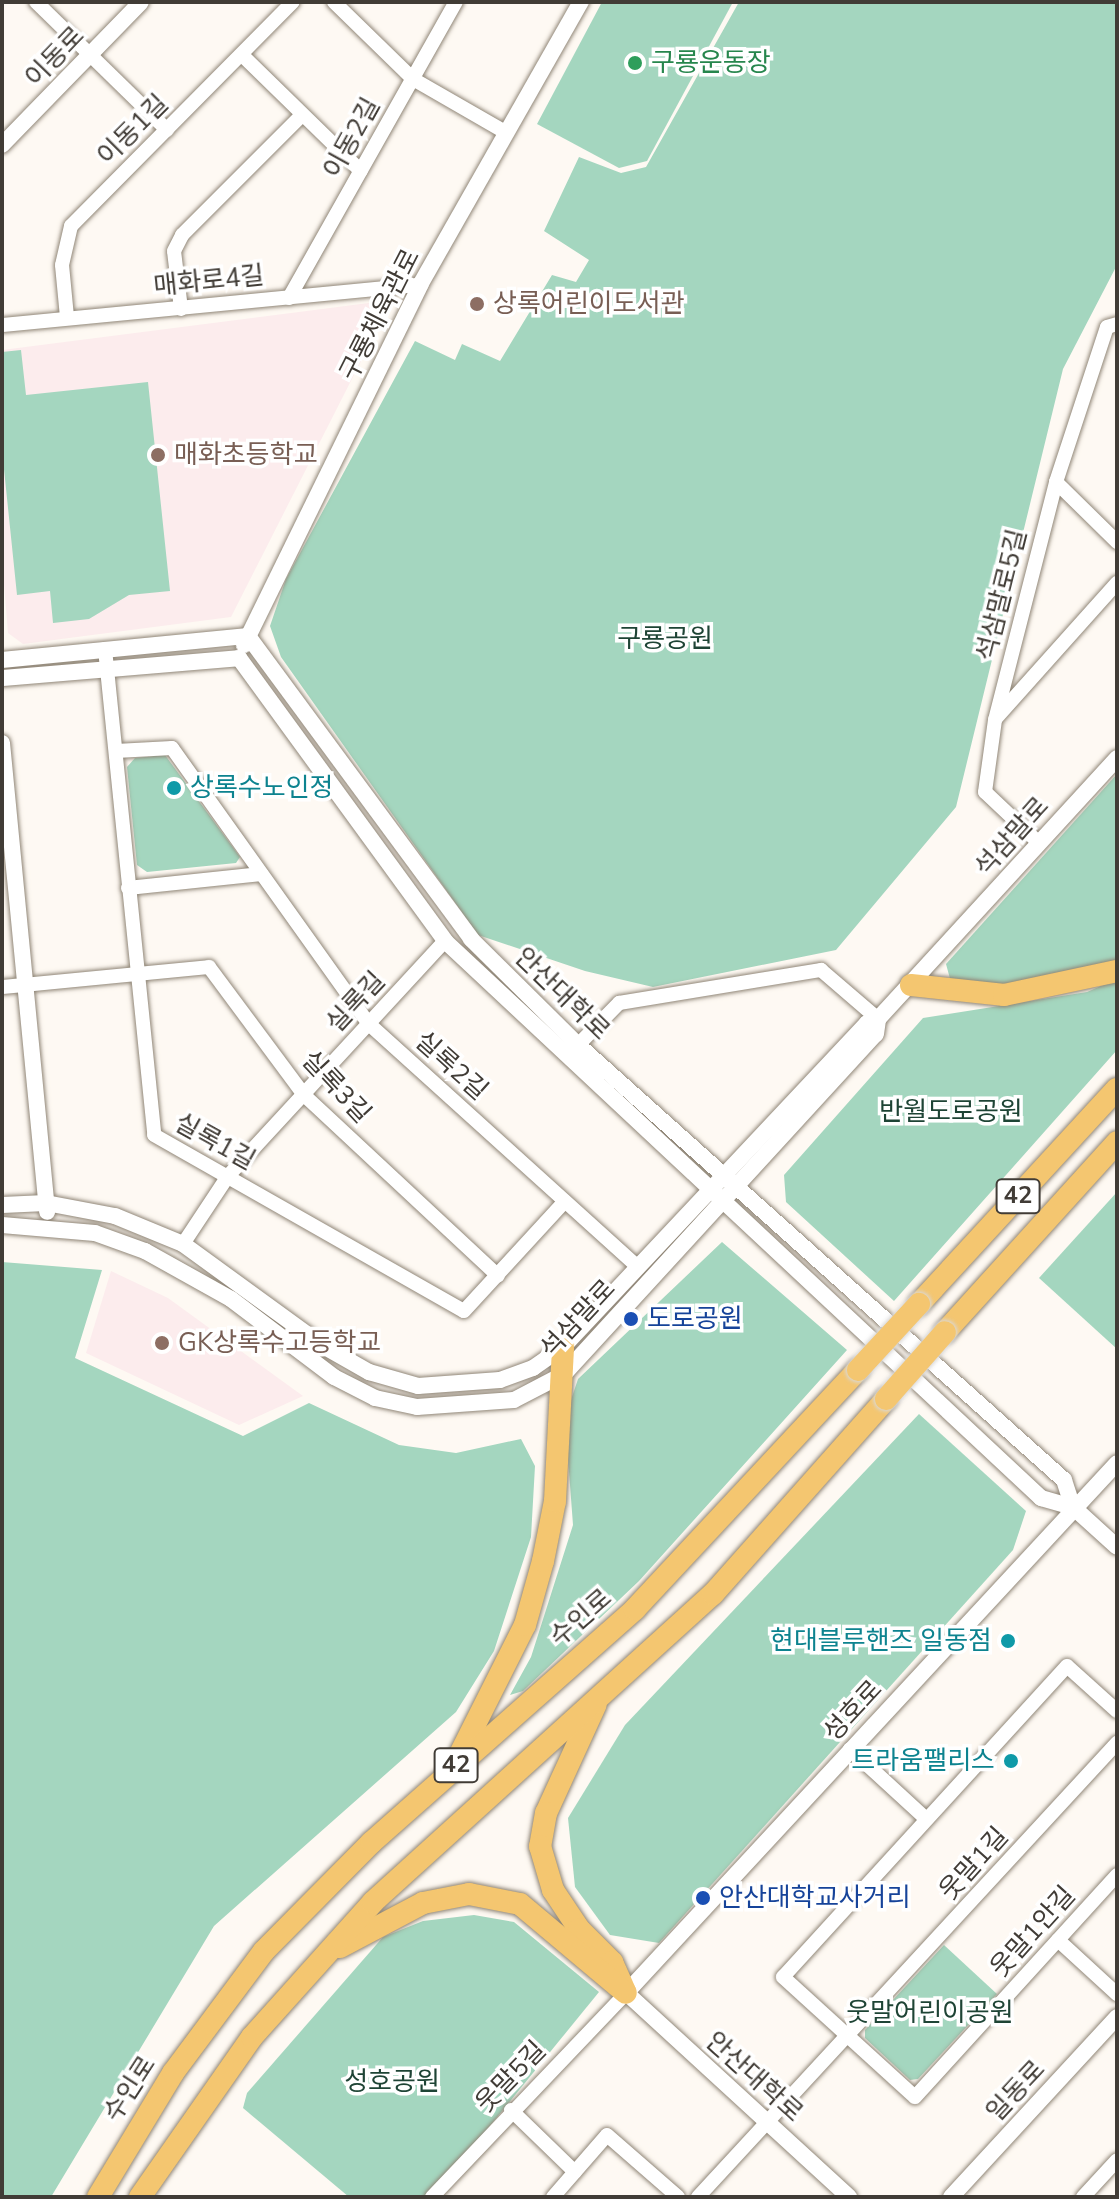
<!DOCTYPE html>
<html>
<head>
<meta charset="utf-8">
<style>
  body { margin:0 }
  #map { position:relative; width:1119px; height:2199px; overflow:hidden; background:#fef9f3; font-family:"Nunito Sans","Noto Sans KR",sans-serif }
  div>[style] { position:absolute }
  .education>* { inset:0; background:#fceced }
  .green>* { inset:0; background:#a4d6bf }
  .roads { filter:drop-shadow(0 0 2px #908677) drop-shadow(0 0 2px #908677) }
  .minor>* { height:14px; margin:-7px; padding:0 7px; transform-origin:7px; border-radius:7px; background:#fff }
  .tertiary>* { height:16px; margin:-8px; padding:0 8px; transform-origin:8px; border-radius:8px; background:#fff }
  .trunk>* { height:22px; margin:-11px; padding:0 11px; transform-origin:11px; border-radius:11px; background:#f4c670 }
  .bridges { filter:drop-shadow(0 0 2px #d9d8d7) drop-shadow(0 0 2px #d9d8d7) }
  .trunk-bridge>* { height:22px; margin:-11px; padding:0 11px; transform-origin:11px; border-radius:11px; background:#f4c670 }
  .dots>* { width:22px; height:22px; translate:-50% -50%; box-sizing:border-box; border:4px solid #fff; border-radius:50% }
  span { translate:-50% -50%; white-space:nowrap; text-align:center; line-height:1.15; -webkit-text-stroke:7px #fff; paint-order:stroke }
  .shield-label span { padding:2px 6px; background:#fff; border:2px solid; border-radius:6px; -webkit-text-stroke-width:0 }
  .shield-label { font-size:24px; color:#413c36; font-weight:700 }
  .street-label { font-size:26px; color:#413c36 }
  .leisure-label { font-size:26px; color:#27864d }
  .left { translate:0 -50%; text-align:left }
  .education-label { font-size:26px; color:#785e54 }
  .park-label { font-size:26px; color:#1e4435 }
  .culture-label { font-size:26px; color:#0d838f }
  .right { translate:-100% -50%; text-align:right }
  .transit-label { font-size:26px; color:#164399 }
  .frame { position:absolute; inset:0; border:4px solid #413c36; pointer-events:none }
</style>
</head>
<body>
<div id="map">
  <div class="education">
    <i style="clip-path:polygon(392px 300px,231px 617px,23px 644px,8px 633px,2px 560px,2px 350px)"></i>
    <i style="clip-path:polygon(111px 1271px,168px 1298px,303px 1396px,239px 1425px,86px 1353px)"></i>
  </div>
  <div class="green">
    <i style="clip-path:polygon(602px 2px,733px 2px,647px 161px,619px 168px,537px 124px)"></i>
    <i style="clip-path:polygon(739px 2px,1117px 2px,1117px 265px,1063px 369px,956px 807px,836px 950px,653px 987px,585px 971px,478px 935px,281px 657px,270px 626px,286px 579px,415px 341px,455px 360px,462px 344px,500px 361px,552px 275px,576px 282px,589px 260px,544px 231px,579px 157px,621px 173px,646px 167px)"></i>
    <i style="clip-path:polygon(21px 350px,26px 395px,148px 382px,170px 591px,129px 595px,89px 619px,53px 623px,50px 591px,17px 595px,2px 450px,2px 352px)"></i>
    <i style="clip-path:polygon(165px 755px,240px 857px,236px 863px,147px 872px,137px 865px,127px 767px,135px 758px)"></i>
    <i style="clip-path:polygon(1117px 774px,1117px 964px,1059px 982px,952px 986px,946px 964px)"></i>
    <i style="clip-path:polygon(1117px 979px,1117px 1050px,894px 1301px,786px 1202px,784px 1175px,923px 1018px,1087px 992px)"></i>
    <i style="clip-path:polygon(1117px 1192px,1117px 1349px,1039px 1278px)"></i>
    <i style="clip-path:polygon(722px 1242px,847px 1350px,639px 1581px,523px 1691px,510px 1695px,531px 1657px,573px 1525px,565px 1418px,578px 1379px)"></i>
    <i style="clip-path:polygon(2px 1262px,102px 1270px,75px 1358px,243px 1436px,309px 1403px,399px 1445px,456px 1453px,521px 1439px,535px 1466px,531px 1537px,494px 1651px,456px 1712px,214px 1926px,51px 2197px,2px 2197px)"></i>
    <i style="clip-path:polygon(919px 1414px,1026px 1511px,1013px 1550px,659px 1943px,610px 1935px,575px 1887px,568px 1818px,625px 1725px)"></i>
    <i style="clip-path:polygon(474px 1915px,514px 1922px,599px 1992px,432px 2197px,349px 2197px,243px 2108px,247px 2093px,383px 1937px,423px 1921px)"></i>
    <i style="clip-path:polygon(944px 1945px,997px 1994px,918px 2079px,910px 2080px,865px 2038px,865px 2030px)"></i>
  </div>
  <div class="roads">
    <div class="minor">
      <i style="left:36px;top:2px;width:183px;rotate:44.3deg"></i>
      <i style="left:334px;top:2px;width:110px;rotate:44.3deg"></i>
      <i style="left:413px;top:79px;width:108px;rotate:29.9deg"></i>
      <i style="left:242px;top:55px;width:166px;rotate:44.3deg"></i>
      <i style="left:289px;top:298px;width:340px;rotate:-60.6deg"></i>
      <i style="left:181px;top:309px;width:58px;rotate:-96.9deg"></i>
      <i style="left:174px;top:251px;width:18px;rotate:-63deg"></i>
      <i style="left:182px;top:235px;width:170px;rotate:-45deg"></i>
      <i style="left:67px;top:317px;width:52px;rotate:-95.5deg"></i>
      <i style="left:62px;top:265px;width:40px;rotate:-77deg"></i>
      <i style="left:71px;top:226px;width:315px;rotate:-45.3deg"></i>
      <i style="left:2px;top:325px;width:420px;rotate:-5.5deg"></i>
      <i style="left:1056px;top:482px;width:86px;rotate:44.5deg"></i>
      <i style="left:105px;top:649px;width:488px;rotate:84.2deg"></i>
      <i style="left:154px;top:1135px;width:356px;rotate:29.6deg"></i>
      <i style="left:464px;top:1311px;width:149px;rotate:-47.4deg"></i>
      <i style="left:997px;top:717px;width:180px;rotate:-48.2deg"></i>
      <i style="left:116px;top:751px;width:56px;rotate:-3.1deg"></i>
      <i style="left:172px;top:748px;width:339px;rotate:54.5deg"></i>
      <i style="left:369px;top:1024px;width:363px;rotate:42.1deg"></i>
      <i style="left:1039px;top:843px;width:74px;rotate:-136.6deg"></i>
      <i style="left:985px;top:792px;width:73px;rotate:-82.1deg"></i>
      <i style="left:995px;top:720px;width:246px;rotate:-75.6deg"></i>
      <i style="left:1056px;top:482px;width:163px;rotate:-71.8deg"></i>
      <i style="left:1107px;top:327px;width:10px;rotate:-17deg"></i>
      <i style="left:128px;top:888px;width:134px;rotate:-6deg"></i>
      <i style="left:2px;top:987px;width:208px;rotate:-5.5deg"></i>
      <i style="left:209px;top:967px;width:159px;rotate:53.4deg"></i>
      <i style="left:304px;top:1095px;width:265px;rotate:43deg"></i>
      <i style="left:578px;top:1045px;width:59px;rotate:-45.7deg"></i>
      <i style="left:619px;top:1003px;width:205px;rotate:-9.3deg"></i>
      <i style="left:821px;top:970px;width:75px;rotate:40.7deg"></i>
      <i style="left:183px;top:1244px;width:82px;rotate:-56.5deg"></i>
      <i style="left:228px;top:1176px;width:320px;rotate:-47.3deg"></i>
      <i style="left:1117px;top:1711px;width:67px;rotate:-138deg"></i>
      <i style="left:1067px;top:1666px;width:421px;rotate:132.4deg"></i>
      <i style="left:783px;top:1977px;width:178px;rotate:42.3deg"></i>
      <i style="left:915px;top:2097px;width:300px;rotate:-47.7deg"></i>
      <i style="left:850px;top:1749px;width:103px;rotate:42.6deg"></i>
      <i style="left:1058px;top:1940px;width:80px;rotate:42.5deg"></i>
      <i style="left:511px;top:2110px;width:89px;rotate:44.1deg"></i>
      <i style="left:432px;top:2197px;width:282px;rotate:-46.4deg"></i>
      <i style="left:553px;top:2197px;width:82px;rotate:-48.9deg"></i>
      <i style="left:607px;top:2135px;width:94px;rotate:41.1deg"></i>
      <i style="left:698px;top:2197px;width:618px;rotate:-47.3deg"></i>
      <i style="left:1083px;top:2197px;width:50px;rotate:-47.4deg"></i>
    </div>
    <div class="tertiary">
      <i style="left:2px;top:145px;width:199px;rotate:-45.8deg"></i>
      <i style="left:244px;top:645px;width:401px;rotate:-63.9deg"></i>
      <i style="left:420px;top:285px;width:326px;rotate:-60.4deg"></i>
      <i style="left:2px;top:660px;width:247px;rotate:-5.6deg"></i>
      <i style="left:248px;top:636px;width:376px;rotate:53.6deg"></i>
      <i style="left:471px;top:939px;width:151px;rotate:44.7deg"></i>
      <i style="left:578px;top:1045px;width:652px;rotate:41.83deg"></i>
      <i style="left:1064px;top:1480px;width:28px;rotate:72deg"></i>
      <i style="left:2px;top:678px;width:238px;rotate:-4.8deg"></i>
      <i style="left:239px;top:658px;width:350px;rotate:53.9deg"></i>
      <i style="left:445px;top:941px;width:816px;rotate:43.06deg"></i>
      <i style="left:1041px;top:1498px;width:33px;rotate:16deg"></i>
      <i style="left:1073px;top:1507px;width:59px;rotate:42.3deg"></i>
      <i style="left:2px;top:743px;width:471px;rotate:84.5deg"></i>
      <i style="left:2px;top:1205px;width:44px;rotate:-2.6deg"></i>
      <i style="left:46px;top:1203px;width:70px;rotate:10.7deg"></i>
      <i style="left:115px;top:1216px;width:74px;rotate:22.4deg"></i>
      <i style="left:183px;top:1244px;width:175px;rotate:36deg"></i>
      <i style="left:325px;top:1347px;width:51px;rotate:29.6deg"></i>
      <i style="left:369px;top:1372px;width:51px;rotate:15.9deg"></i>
      <i style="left:418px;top:1386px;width:82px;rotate:-4.2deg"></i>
      <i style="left:500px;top:1380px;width:35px;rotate:-20deg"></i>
      <i style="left:533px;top:1368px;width:37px;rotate:-35deg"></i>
      <i style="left:563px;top:1347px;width:444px;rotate:-46.8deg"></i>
      <i style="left:867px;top:1023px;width:12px;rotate:-20deg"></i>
      <i style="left:878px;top:1019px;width:354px;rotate:-47.5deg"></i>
      <i style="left:2px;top:1225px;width:93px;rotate:4.9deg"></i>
      <i style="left:95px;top:1233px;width:53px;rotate:19.8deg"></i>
      <i style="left:145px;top:1251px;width:98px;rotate:29.2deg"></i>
      <i style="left:231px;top:1299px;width:129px;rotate:37.1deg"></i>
      <i style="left:334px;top:1377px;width:46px;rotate:27.1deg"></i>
      <i style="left:375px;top:1398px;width:43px;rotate:12.1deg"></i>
      <i style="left:417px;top:1407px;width:97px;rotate:-4.1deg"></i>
      <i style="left:514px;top:1400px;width:56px;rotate:-27.5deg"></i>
      <i style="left:564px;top:1374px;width:461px;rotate:-47.5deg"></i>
      <i style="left:876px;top:1034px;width:15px;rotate:-82deg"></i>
      <i style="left:849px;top:2197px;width:302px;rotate:-137.5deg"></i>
      <i style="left:626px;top:1993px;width:722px;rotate:-47.19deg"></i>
      <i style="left:951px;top:2197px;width:245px;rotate:-47.3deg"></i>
    </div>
    <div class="trunk">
      <i style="left:911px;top:985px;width:94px;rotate:6.1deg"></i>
      <i style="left:1004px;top:995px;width:116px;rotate:-12deg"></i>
      <i style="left:919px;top:1304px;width:292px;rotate:-47.4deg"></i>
      <i style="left:945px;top:1332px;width:256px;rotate:-47.8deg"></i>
      <i style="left:596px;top:1704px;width:120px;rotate:114.6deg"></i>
      <i style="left:546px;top:1813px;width:34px;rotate:100deg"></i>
      <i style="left:540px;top:1846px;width:46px;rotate:73.5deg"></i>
      <i style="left:553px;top:1890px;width:47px;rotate:56.3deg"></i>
      <i style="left:579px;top:1929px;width:47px;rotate:45deg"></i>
      <i style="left:612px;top:1962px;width:32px;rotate:66deg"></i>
      <i style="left:458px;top:1758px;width:149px;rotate:-63.3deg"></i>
      <i style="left:525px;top:1625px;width:66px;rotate:-74.3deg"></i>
      <i style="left:543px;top:1561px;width:61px;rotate:-78.7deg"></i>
      <i style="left:555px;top:1501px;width:154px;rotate:-87deg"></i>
      <i style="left:340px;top:1947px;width:94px;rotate:-27.9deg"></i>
      <i style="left:423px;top:1903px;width:47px;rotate:-11.1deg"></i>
      <i style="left:469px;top:1894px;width:52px;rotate:11.1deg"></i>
      <i style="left:520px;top:1904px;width:138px;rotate:40deg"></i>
      <i style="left:98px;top:2197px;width:145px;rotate:-58.8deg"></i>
      <i style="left:173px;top:2073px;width:152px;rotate:-53.3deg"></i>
      <i style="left:264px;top:1951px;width:153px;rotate:-45.3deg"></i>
      <i style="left:372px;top:1842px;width:351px;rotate:-41.5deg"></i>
      <i style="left:635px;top:1609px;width:327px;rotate:-47deg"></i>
      <i style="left:140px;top:2197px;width:195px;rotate:-55deg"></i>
      <i style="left:252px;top:2037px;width:181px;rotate:-48.1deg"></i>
      <i style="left:373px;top:1902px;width:459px;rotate:-42.2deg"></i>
      <i style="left:713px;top:1594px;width:261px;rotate:-48.4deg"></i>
    </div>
  </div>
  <div class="bridges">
    <div class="trunk-bridge">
      <i style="left:858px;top:1370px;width:90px;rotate:-47.3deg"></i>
      <i style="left:886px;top:1399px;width:89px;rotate:-48.6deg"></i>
    </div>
  </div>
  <div class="dots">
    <i style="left:635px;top:63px;background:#2e9e5b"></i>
    <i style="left:477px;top:304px;background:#8d6e63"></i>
    <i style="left:158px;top:455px;background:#8d6e63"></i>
    <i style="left:174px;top:788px;background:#0f9aa8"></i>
    <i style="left:631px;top:1319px;background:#1a4fb4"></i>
    <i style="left:162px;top:1343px;background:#8d6e63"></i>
    <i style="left:1008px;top:1641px;background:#0f9aa8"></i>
    <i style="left:1011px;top:1761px;background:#0f9aa8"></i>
    <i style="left:703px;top:1898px;background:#1a4fb4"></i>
  </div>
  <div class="shield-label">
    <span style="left:1018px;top:1196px">42</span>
    <span style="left:456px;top:1765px">42</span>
  </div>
  <div class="street-label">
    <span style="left:55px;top:57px;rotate:-46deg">이동로</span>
    <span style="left:133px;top:130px;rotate:-45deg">이동1길</span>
    <span style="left:352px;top:138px;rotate:-61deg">이동2길</span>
    <span style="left:209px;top:281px;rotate:-6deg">매화로4길</span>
    <span style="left:380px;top:315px;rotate:-63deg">구룡체육관로</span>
    <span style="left:1002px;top:595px;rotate:-76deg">석삼말로5길</span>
    <span style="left:1012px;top:837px;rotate:-48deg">석삼말로</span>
    <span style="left:562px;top:994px;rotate:44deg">안산대학로</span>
    <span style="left:356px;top:1002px;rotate:-47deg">실록길</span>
    <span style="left:451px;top:1066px;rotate:42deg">실록2길</span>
    <span style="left:336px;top:1087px;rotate:47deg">실록3길</span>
    <span style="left:215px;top:1142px;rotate:29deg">실록1길</span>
    <span style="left:578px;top:1319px;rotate:-47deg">석삼말로</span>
    <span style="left:581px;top:1618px;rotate:-41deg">수인로</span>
    <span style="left:853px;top:1711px;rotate:-47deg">성호로</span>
    <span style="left:974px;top:1864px;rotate:-48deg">웃말1길</span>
    <span style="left:1033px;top:1932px;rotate:-48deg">웃말1안길</span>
    <span style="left:511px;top:2077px;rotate:-46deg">웃말5길</span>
    <span style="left:754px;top:2077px;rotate:42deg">안산대학로</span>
    <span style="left:130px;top:2089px;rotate:-57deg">수인로</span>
    <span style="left:1016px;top:2091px;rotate:-47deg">일동로</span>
  </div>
  <div class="leisure-label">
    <span class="left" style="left:651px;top:63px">구룡운동장</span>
  </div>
  <div class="education-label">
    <span class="left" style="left:493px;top:304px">상록어린이도서관</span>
    <span class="left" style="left:174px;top:455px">매화초등학교</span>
    <span class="left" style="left:178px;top:1343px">GK상록수고등학교</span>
  </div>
  <div class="park-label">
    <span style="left:665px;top:639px">구룡공원</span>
    <span style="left:951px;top:1112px">반월도로공원</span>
    <span style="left:930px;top:2013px">웃말어린이공원</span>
    <span style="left:392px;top:2082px">성호공원</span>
  </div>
  <div class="culture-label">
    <span class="left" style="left:190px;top:788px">상록수노인정</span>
    <span class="right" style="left:992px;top:1641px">현대블루핸즈 일동점</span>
    <span class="right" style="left:995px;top:1761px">트라움팰리스</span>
  </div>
  <div class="transit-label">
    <span class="left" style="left:647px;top:1319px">도로공원</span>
    <span class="left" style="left:719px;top:1898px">안산대학교사거리</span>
  </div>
  <div class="frame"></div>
</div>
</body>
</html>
